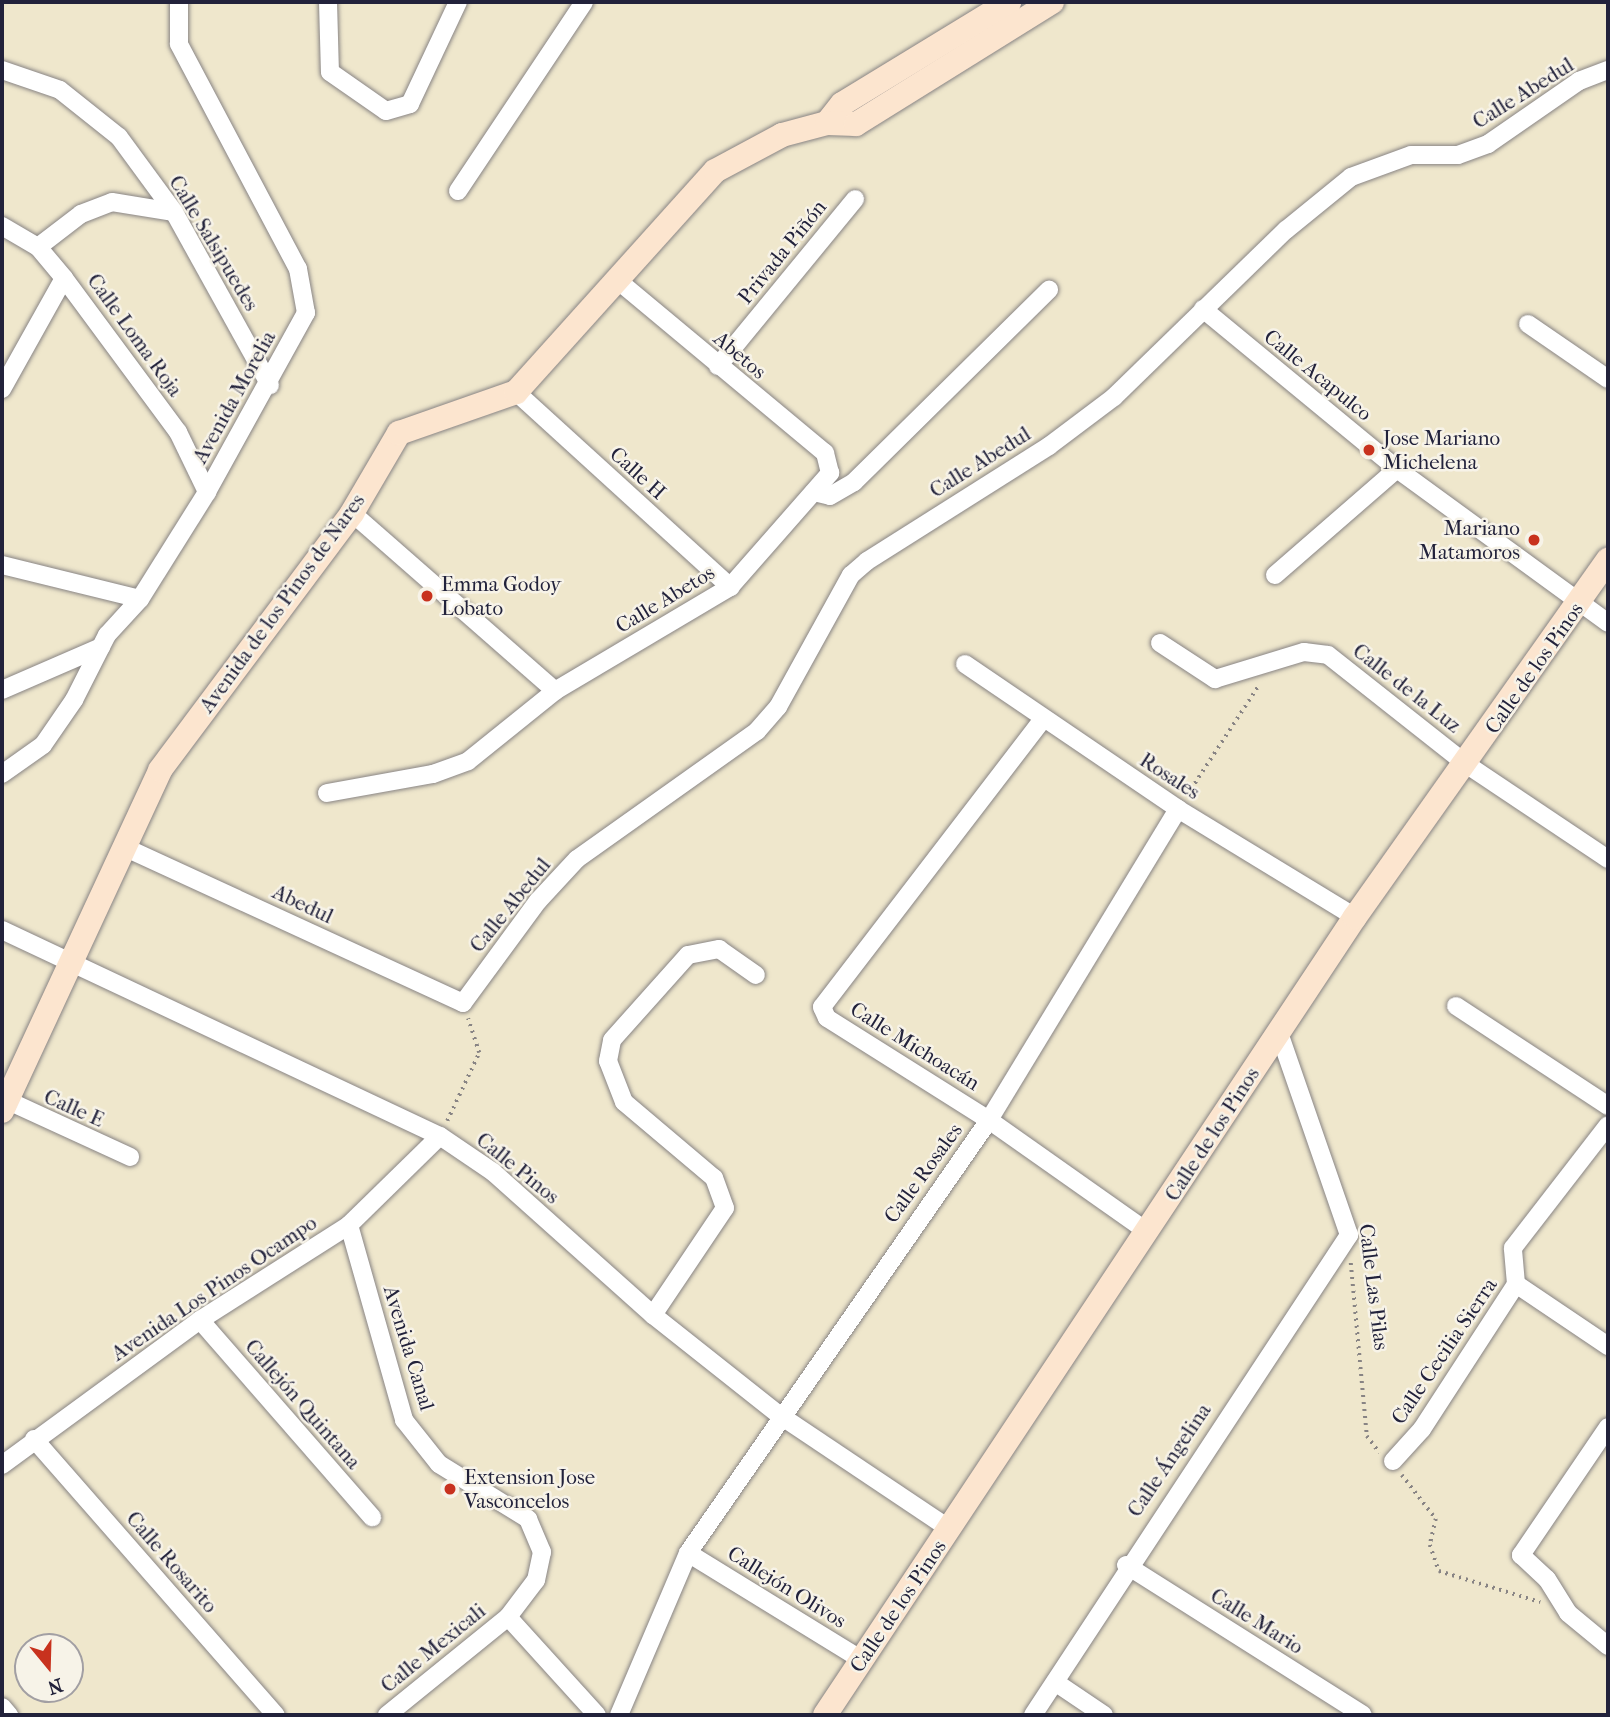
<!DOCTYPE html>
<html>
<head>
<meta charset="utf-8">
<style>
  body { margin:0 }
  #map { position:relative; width:1610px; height:1717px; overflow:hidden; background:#efe7cc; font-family:"IM FELL French Canon",serif }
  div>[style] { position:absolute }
  .path>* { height:3.5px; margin-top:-1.75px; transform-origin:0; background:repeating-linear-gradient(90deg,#888484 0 2px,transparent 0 7px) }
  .roads { filter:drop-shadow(0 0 2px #888484) drop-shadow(0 0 2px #888484) }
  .street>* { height:18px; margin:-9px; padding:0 9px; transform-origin:9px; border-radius:9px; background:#fff }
  .secondary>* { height:24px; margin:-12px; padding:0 12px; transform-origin:12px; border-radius:12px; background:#fce5cf }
  .dots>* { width:19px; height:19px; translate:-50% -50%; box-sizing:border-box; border:4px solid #f7f3e8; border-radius:50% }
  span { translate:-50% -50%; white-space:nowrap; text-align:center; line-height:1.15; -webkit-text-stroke:5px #f7f3e8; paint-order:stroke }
  .street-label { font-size:21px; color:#22223b }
  .poi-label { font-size:21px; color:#22223b }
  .left { translate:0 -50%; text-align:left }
  .right { translate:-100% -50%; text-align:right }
  .frame { position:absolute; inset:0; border:4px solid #22223b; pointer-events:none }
  .north { position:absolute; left:14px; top:1633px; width:70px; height:70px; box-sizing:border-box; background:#f7f3e8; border:2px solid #a29fa3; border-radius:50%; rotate:161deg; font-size:19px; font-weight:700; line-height:28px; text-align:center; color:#22223b }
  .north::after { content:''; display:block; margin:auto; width:24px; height:32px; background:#c8321e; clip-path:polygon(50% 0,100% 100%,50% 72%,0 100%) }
</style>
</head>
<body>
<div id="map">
  <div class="path">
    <i style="left:1187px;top:795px;width:131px;rotate:-56.8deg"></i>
    <i style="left:447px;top:1121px;width:75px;rotate:-64.8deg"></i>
    <i style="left:479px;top:1053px;width:36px;rotate:-108deg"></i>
    <i style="left:1351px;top:1263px;width:174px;rotate:84.7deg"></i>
    <i style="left:1367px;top:1436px;width:21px;rotate:53deg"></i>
    <i style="left:1402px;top:1475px;width:56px;rotate:52.3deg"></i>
    <i style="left:1436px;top:1519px;width:27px;rotate:103deg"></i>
    <i style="left:1430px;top:1545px;width:28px;rotate:71deg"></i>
    <i style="left:1439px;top:1571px;width:106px;rotate:17.1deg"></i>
  </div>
  <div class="roads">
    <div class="street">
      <i style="left:328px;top:2px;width:70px;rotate:88.4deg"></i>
      <i style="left:330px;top:72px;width:68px;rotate:34.9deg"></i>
      <i style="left:386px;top:111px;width:25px;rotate:-16deg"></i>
      <i style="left:410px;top:104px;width:113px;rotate:-64.8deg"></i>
      <i style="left:2px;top:70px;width:61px;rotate:19deg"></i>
      <i style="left:60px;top:90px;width:75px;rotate:38.5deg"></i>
      <i style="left:119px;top:137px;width:93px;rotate:53.7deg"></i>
      <i style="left:174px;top:212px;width:198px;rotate:61deg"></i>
      <i style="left:458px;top:191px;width:227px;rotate:-56.3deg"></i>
      <i style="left:2px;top:226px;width:42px;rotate:30.3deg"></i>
      <i style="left:38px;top:247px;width:40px;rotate:50deg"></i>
      <i style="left:64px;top:278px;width:192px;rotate:53.5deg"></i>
      <i style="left:178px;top:432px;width:67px;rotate:64.2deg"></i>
      <i style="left:38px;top:247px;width:54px;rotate:-37.5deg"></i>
      <i style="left:81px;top:214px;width:33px;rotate:-21deg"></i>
      <i style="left:112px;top:202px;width:63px;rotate:9.2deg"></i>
      <i style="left:1203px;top:309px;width:251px;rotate:39.5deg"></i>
      <i style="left:1397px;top:469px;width:261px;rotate:36.1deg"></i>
      <i style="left:1528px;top:324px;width:97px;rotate:34.5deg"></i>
      <i style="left:718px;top:366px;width:216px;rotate:-50.6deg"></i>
      <i style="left:2px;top:389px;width:127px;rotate:-60.8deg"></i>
      <i style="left:516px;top:392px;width:290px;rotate:42.3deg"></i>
      <i style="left:814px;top:492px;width:16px;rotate:14deg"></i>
      <i style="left:830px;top:496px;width:28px;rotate:-30deg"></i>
      <i style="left:854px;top:482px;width:274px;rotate:-44.6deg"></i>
      <i style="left:352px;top:513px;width:270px;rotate:41.2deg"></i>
      <i style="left:2px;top:565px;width:142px;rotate:13.8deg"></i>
      <i style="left:1275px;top:575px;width:162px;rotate:-41deg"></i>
      <i style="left:1160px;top:643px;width:66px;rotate:33.2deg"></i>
      <i style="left:1215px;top:679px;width:93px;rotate:-16.9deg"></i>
      <i style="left:1304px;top:652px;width:24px;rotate:7deg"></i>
      <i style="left:1328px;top:655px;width:176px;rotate:38.3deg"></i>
      <i style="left:1466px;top:764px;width:171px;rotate:33.8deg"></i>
      <i style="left:965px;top:664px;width:258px;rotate:34.2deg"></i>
      <i style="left:1178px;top:809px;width:207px;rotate:31.4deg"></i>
      <i style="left:2px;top:690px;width:108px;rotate:-23.5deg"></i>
      <i style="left:1043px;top:719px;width:363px;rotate:127.5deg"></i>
      <i style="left:822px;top:1007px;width:12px;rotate:66deg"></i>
      <i style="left:827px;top:1018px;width:191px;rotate:32.2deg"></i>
      <i style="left:989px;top:1120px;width:194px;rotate:35.2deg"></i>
      <i style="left:2px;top:774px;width:50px;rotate:-35.3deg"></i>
      <i style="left:43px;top:745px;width:55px;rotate:-55.4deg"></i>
      <i style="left:74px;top:700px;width:73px;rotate:-63.1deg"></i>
      <i style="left:107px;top:635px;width:49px;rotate:-47.5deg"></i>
      <i style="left:140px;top:599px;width:126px;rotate:-57.9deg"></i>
      <i style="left:207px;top:492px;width:205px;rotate:-61.1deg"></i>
      <i style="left:306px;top:313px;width:45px;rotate:-100.3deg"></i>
      <i style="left:298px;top:269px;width:255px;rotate:-117.9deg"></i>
      <i style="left:179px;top:44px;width:42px;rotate:-90deg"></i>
      <i style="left:327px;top:793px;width:108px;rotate:-10.2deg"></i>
      <i style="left:433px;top:774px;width:37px;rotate:-20deg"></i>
      <i style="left:468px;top:761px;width:112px;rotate:-38.8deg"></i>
      <i style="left:555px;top:691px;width:204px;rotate:-30.7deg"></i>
      <i style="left:730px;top:587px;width:152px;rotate:-48.7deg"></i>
      <i style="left:830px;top:473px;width:21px;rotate:-104deg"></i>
      <i style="left:825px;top:453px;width:267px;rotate:-140.2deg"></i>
      <i style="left:124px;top:847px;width:373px;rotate:24.7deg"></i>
      <i style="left:463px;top:1003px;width:127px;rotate:-53.7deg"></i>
      <i style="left:538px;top:901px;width:57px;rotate:-47.1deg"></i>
      <i style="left:577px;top:859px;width:221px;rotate:-35.4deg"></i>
      <i style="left:757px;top:731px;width:32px;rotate:-49deg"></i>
      <i style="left:778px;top:707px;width:151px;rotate:-61.1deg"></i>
      <i style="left:851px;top:575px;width:21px;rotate:-41deg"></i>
      <i style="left:867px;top:561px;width:215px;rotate:-32.3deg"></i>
      <i style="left:1049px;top:446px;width:81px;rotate:-37deg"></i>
      <i style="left:1114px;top:397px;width:240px;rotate:-44.2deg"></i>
      <i style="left:1286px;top:230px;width:84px;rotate:-39.2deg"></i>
      <i style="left:1351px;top:177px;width:64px;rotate:-20.1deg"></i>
      <i style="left:1411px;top:155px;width:47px"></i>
      <i style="left:1458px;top:155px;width:32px;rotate:-20deg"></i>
      <i style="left:1488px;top:144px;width:111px;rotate:-34.7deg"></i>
      <i style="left:1579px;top:81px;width:31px;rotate:-21deg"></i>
      <i style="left:2px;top:930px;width:484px;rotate:25.2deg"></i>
      <i style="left:440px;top:1136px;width:64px;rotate:34.2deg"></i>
      <i style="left:493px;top:1172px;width:215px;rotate:41.8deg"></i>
      <i style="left:653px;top:1315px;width:159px;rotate:38.4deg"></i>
      <i style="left:778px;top:1414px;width:207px;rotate:33.8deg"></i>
      <i style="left:1456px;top:1006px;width:182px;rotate:33.3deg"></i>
      <i style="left:2px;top:1098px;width:141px;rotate:24.7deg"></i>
      <i style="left:349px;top:1225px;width:203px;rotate:74.2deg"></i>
      <i style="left:404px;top:1420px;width:56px;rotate:51.5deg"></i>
      <i style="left:439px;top:1464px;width:105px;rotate:31.7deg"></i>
      <i style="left:528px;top:1519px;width:36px;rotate:67deg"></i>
      <i style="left:542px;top:1552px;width:29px;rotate:102deg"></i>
      <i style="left:536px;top:1580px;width:46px;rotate:127.1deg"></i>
      <i style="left:508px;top:1617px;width:156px;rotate:141deg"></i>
      <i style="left:1516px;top:1284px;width:111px;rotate:34deg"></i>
      <i style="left:653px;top:1315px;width:129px;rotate:-56.1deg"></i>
      <i style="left:725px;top:1208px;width:32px;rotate:-110deg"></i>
      <i style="left:714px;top:1178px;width:118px;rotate:-139.8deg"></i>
      <i style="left:624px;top:1102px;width:44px;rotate:-111.3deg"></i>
      <i style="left:608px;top:1061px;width:21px;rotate:-79deg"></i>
      <i style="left:612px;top:1040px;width:114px;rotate:-48.2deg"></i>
      <i style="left:688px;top:955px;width:32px;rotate:-11deg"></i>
      <i style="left:719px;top:949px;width:45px;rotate:35.1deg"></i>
      <i style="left:200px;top:1320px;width:262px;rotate:48.9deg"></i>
      <i style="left:1608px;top:1427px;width:155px;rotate:124.2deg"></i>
      <i style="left:1521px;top:1555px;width:35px;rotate:43deg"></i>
      <i style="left:1547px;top:1579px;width:40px;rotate:58deg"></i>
      <i style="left:1568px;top:1613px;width:52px;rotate:39.5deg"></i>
      <i style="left:34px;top:1439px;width:367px;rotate:48.8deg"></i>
      <i style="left:1393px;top:1461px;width:43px;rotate:-47.8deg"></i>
      <i style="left:1422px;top:1429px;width:173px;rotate:-57deg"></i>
      <i style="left:1516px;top:1284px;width:36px;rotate:-95deg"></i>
      <i style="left:1513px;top:1248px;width:155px;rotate:-52.3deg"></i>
      <i style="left:2px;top:1465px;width:245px;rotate:-36.2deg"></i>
      <i style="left:200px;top:1320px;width:177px;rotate:-32.5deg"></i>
      <i style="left:349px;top:1225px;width:127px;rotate:-44.4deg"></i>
      <i style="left:688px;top:1553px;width:204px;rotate:31.6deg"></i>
      <i style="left:1126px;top:1565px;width:280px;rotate:32.3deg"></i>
      <i style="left:508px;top:1617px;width:132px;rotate:47.8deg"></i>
      <i style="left:1055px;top:1682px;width:59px;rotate:34deg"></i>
      <i style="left:2px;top:1707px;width:11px;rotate:49deg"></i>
      <i style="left:619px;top:1715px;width:176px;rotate:-66.9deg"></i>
      <i style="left:688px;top:1553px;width:527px;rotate:-55.19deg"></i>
      <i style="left:989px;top:1120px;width:364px;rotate:-58.7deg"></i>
      <i style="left:1033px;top:1715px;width:575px;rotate:-56.64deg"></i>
      <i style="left:1349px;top:1235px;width:214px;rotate:-109.1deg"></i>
    </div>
    <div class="secondary">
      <i style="left:827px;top:123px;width:24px;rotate:-52deg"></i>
      <i style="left:842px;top:104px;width:196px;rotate:-31.4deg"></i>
      <i style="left:2px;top:1111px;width:376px;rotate:-65.1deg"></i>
      <i style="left:160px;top:770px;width:321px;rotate:-53.2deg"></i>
      <i style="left:352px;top:513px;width:93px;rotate:-59.6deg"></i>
      <i style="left:399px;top:433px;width:124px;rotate:-19.3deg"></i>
      <i style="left:516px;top:392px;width:297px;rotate:-48deg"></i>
      <i style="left:715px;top:171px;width:76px;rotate:-28.2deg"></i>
      <i style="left:782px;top:135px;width:47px;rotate:-14.9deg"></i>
      <i style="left:827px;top:123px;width:29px;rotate:2deg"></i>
      <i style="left:856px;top:124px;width:231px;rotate:-31.9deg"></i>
      <i style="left:825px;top:1715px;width:958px;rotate:-56.41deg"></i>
      <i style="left:1355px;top:917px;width:438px;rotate:-54.7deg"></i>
    </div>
  </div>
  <div class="dots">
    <i style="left:1369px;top:450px;background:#c8321e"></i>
    <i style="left:1534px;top:540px;background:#c8321e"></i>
    <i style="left:427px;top:596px;background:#c8321e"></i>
    <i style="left:450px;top:1489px;background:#c8321e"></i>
  </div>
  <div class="street-label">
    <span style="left:1523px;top:93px;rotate:-32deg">Calle Abedul</span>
    <span style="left:214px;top:243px;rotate:59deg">Calle Salsipuedes</span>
    <span style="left:782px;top:252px;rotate:-51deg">Privada Piñón</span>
    <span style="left:135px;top:335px;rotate:54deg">Calle Loma Roja</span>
    <span style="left:740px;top:355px;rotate:40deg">Abetos</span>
    <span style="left:1318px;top:375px;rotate:39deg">Calle Acapulco</span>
    <span style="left:234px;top:397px;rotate:-61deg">Avenida Morelia</span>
    <span style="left:980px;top:462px;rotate:-32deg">Calle Abedul</span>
    <span style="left:638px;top:473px;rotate:42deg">Calle H</span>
    <span style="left:665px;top:599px;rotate:-31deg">Calle Abetos</span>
    <span style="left:282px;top:603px;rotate:-54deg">Avenida de los Pinos de Nares</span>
    <span style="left:1534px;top:668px;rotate:-55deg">Calle de los Pinos</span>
    <span style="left:1407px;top:688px;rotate:38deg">Calle de la Luz</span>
    <span style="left:1170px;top:776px;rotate:33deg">Rosales</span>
    <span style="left:303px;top:904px;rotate:25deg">Abedul</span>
    <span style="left:510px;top:905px;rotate:-51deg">Calle Abedul</span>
    <span style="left:915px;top:1046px;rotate:32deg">Calle Michoacán</span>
    <span style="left:74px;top:1108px;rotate:24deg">Calle E</span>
    <span style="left:1212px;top:1134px;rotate:-57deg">Calle de los Pinos</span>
    <span style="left:518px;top:1168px;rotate:39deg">Calle Pinos</span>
    <span style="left:923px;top:1173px;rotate:-54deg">Calle Rosales</span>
    <span style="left:1374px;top:1287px;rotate:83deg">Calle Las Pilas</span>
    <span style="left:214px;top:1288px;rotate:-34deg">Avenida Los Pinos Ocampo</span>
    <span style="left:409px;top:1348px;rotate:73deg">Avenida Canal</span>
    <span style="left:1444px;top:1351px;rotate:-56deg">Calle Cecilia Sierra</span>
    <span style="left:303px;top:1404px;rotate:49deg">Callejón Quintana</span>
    <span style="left:1169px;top:1460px;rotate:-56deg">Calle Ángelina</span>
    <span style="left:172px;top:1562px;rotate:49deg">Calle Rosarito</span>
    <span style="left:787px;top:1587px;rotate:32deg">Callejón Olivos</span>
    <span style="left:898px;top:1606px;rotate:-56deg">Calle de los Pinos</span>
    <span style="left:1257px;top:1621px;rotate:32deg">Calle Mario</span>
    <span style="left:433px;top:1648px;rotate:-39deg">Calle Mexicali</span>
  </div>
  <div class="poi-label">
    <span class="left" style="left:1383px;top:450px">Jose Mariano<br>Michelena</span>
    <span class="right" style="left:1520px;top:540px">Mariano<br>Matamoros</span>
    <span class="left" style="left:441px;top:596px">Emma Godoy<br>Lobato</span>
    <span class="left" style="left:464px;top:1489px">Extension Jose<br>Vasconcelos</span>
  </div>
  <div class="frame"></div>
  <div class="north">N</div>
</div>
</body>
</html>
